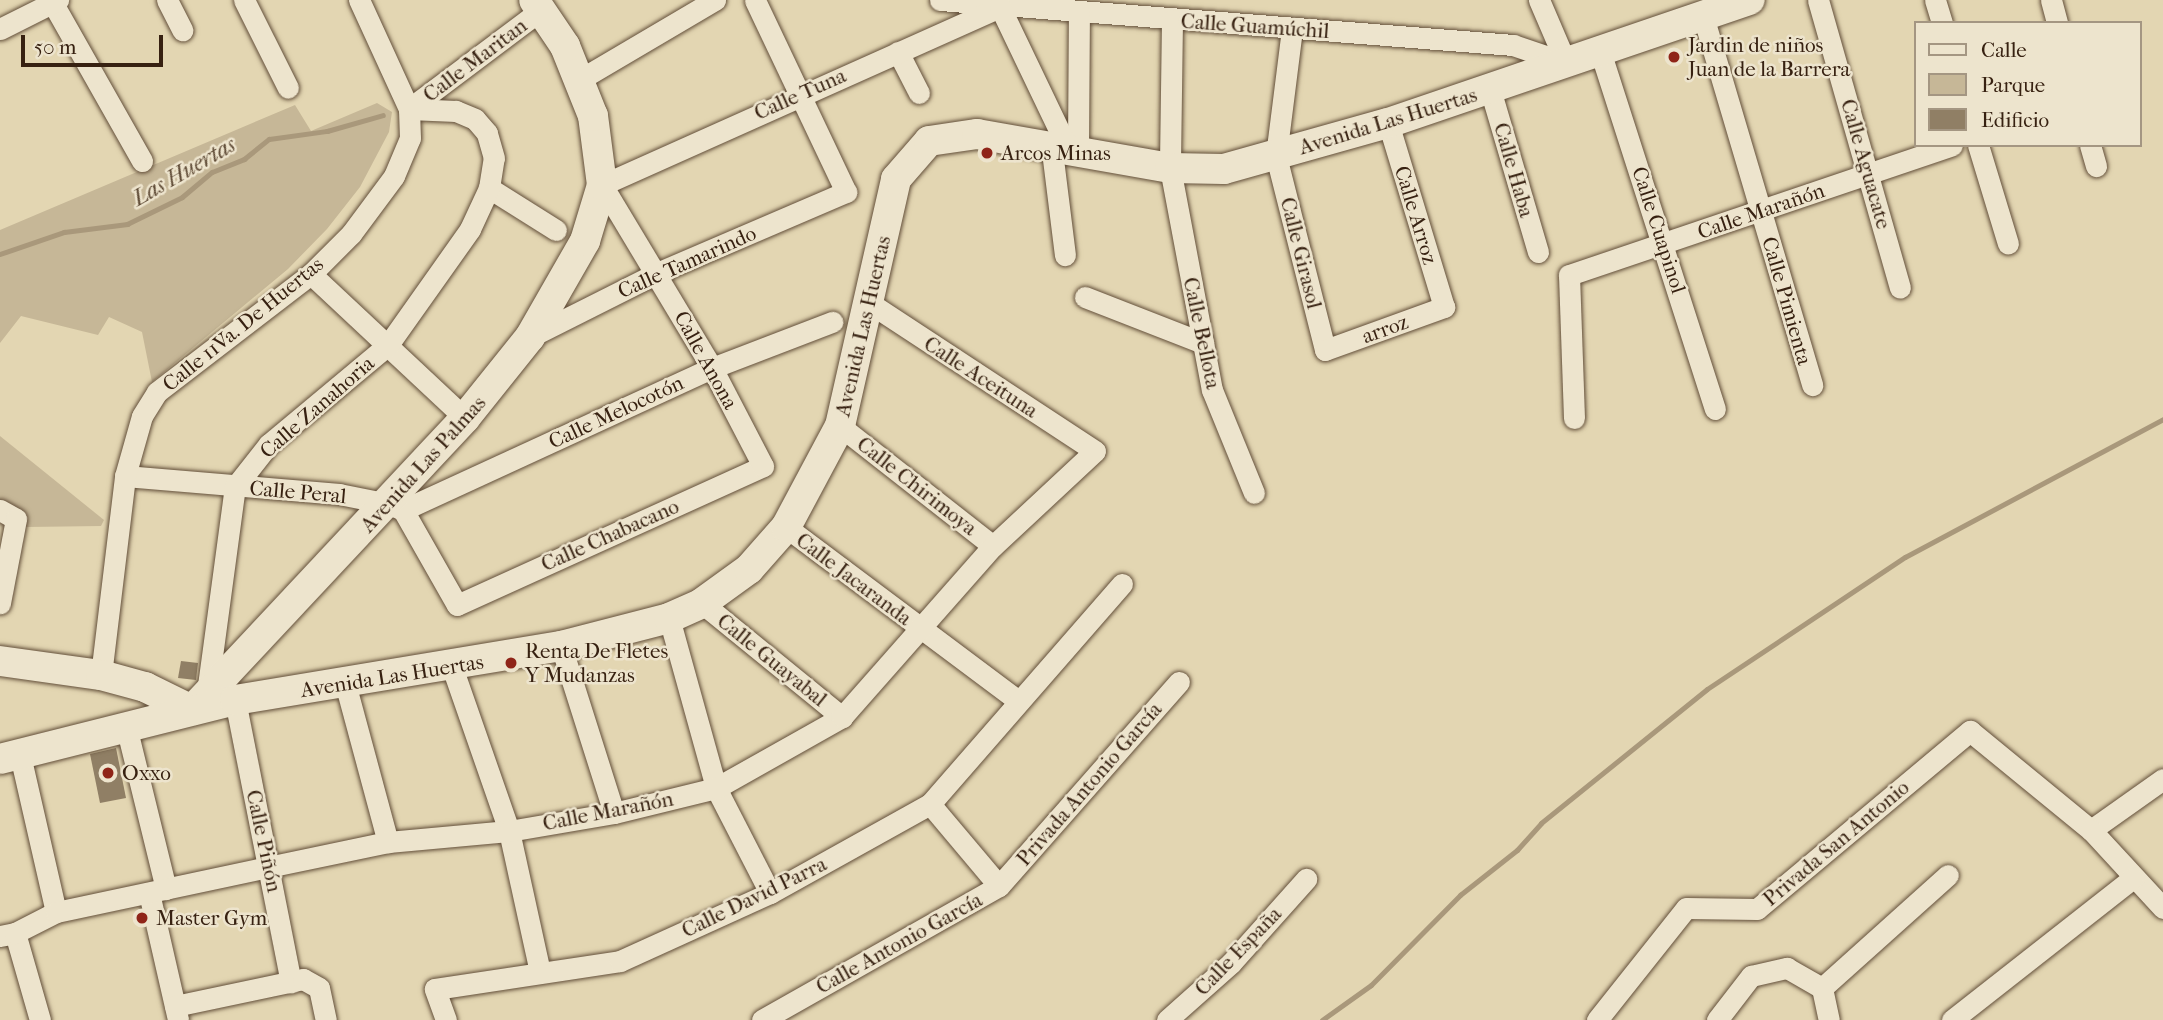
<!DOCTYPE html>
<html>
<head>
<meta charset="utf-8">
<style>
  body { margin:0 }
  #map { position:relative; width:2163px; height:1020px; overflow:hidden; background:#e3d6b2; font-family:"IM FELL French Canon",serif }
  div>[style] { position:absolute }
  .green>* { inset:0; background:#c6b797 }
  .stream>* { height:5px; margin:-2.5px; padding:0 2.5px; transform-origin:2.5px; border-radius:2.5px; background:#a9987b }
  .building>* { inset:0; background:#907f65 }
  .roads { filter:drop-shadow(0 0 2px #624e39) drop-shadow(0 0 2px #624e39) }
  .street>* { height:21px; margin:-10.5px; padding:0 10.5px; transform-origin:10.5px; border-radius:10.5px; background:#ede4cd }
  .secondary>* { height:30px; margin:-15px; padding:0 15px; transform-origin:15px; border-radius:15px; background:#ede4cd }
  .dots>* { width:19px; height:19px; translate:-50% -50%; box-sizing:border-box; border:4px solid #ede4cd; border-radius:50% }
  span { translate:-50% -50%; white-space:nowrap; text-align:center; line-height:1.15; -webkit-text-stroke:5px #ede4cd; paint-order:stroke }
  .street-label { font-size:21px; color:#372111 }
  .poi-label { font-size:21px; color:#372111 }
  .left { translate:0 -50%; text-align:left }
  .water-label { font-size:23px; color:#5f4b36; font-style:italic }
  .legend { position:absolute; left:1914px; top:21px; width:228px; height:126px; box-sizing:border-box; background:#ede4cd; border:2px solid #a49682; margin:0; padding:9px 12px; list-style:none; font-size:21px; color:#372111 }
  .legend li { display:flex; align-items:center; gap:14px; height:35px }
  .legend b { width:35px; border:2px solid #a49682 }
  .scale { position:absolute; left:21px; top:35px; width:142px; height:32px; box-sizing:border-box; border:4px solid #372111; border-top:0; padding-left:9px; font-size:21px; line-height:24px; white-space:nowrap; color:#372111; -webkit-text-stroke:5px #ede4cd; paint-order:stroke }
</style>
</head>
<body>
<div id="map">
  <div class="green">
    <i style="clip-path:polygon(377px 103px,392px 112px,389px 132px,360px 187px,327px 229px,288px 269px,152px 382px,142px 332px,109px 317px,98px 335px,21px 316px,0 343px,0 230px,295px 105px,311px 131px)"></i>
    <i style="clip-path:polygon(0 436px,104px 520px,101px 526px,27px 527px,0 510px)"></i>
  </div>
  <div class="stream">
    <i style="left:0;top:254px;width:68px;rotate:-19deg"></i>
    <i style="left:64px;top:232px;width:64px;rotate:-7.2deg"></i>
    <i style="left:127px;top:224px;width:61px;rotate:-26.1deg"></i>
    <i style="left:182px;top:197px;width:39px;rotate:-40deg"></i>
    <i style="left:212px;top:172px;width:35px;rotate:-22deg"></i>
    <i style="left:244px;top:159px;width:32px;rotate:-39deg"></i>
    <i style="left:269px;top:139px;width:59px;rotate:-7.9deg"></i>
    <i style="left:327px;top:131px;width:58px;rotate:-15.9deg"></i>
    <i style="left:1322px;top:1020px;width:60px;rotate:-35.5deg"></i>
    <i style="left:1371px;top:985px;width:127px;rotate:-45.3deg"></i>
    <i style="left:1460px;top:895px;width:73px;rotate:-38.3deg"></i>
    <i style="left:1517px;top:850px;width:36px;rotate:-48deg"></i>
    <i style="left:1541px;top:823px;width:213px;rotate:-38.9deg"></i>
    <i style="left:1707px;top:689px;width:238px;rotate:-33.7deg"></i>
    <i style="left:1905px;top:557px;width:293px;rotate:-28.1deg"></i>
  </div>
  <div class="building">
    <i style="clip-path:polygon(181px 661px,198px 663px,196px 680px,178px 678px)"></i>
    <i style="clip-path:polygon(116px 748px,126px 798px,100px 803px,90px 754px)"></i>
  </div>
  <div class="roads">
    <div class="street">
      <i style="left:51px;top:0;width:185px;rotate:60.5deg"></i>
      <i style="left:167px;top:0;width:34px;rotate:63deg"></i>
      <i style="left:244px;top:0;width:98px;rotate:63.4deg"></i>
      <i style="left:940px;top:0;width:575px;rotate:4.49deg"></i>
      <i style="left:1513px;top:45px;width:56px;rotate:18.8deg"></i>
      <i style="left:1539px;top:0;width:69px;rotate:66.8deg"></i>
      <i style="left:1818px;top:0;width:299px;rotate:74.1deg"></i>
      <i style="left:1935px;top:0;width:24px;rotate:73deg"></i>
      <i style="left:2051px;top:0;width:24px;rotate:75deg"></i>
      <i style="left:1703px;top:16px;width:385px;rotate:73.5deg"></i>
      <i style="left:1172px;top:20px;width:148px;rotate:90.8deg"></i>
      <i style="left:1170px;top:168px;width:226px;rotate:79.3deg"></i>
      <i style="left:1212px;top:390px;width:111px;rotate:67.8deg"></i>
      <i style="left:0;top:29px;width:65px;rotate:-26.6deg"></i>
      <i style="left:1292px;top:29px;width:128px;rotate:97.2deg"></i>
      <i style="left:1276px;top:156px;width:200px;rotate:75.8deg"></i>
      <i style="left:1325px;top:350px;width:127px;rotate:-19.9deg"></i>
      <i style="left:1444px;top:307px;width:192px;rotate:-106.9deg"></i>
      <i style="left:1600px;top:51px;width:376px;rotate:72.2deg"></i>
      <i style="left:898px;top:52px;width:46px;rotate:62.9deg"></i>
      <i style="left:579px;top:80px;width:158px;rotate:-30.5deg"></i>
      <i style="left:1490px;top:89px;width:170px;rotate:73.6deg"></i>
      <i style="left:409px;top:109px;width:165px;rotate:-36.9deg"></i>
      <i style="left:1051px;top:143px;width:113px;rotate:82.9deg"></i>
      <i style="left:1978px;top:145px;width:103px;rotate:73.1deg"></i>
      <i style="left:2090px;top:145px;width:22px;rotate:74deg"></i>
      <i style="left:1078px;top:148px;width:136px;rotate:-89.6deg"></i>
      <i style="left:489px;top:188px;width:79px;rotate:32.1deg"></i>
      <i style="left:311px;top:274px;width:211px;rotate:43.1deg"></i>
      <i style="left:1085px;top:297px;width:127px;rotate:21.3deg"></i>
      <i style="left:530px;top:337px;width:142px;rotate:-26.7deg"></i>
      <i style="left:657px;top:273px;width:206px;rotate:-23.2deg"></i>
      <i style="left:846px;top:192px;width:212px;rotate:-115.4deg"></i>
      <i style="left:1574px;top:418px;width:143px;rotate:-92deg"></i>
      <i style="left:1569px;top:275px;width:404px;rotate:-18.7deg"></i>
      <i style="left:840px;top:426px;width:194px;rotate:38.1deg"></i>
      <i style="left:125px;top:476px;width:215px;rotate:4.8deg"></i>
      <i style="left:339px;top:494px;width:51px;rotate:11.3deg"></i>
      <i style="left:389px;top:504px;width:15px;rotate:23deg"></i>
      <i style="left:403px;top:510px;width:109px;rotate:60.4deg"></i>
      <i style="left:457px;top:605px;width:336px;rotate:-24.4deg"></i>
      <i style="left:763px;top:466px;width:110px;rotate:-117.5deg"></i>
      <i style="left:712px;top:368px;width:214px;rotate:-121deg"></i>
      <i style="left:602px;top:185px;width:436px;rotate:-24.1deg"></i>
      <i style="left:1000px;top:7px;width:155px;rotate:64.4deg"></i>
      <i style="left:0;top:510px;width:18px;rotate:29deg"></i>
      <i style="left:16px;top:519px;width:86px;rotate:100.8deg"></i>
      <i style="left:403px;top:510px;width:340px;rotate:-24.7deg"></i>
      <i style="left:712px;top:368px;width:129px;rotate:-21deg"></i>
      <i style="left:786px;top:527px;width:291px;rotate:36.8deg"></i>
      <i style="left:702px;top:603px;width:181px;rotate:39.2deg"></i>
      <i style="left:669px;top:618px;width:176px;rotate:74.5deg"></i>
      <i style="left:716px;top:788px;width:118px;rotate:62.8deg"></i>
      <i style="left:561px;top:646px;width:175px;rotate:72.4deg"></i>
      <i style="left:452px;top:667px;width:174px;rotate:70.8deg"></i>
      <i style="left:509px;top:831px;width:144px;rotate:77.6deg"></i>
      <i style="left:101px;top:675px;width:200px;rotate:-83.1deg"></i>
      <i style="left:125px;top:476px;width:62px;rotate:-74.2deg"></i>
      <i style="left:142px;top:416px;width:28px;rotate:-58deg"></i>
      <i style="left:157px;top:392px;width:194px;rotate:-37.5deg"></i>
      <i style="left:311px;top:274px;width:57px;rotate:-45deg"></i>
      <i style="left:351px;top:234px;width:72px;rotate:-53.4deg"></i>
      <i style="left:394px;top:176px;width:41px;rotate:-67.2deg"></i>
      <i style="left:410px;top:138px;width:29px;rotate:-92deg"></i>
      <i style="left:409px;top:109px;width:120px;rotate:-114.6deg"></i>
      <i style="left:345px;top:683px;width:165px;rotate:74.9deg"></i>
      <i style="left:207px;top:693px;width:208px;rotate:-82.3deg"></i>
      <i style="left:235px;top:487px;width:55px;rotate:-51.7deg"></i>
      <i style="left:269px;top:444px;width:155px;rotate:-39.8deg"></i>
      <i style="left:388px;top:345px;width:142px;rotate:-54.7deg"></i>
      <i style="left:470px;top:229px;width:45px;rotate:-65.1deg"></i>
      <i style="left:489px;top:188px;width:30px;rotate:-81deg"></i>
      <i style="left:494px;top:158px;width:26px;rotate:-106deg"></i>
      <i style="left:487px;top:133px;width:18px;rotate:-131deg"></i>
      <i style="left:475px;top:119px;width:21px;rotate:-157deg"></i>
      <i style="left:456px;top:111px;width:47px;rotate:-177.6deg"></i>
      <i style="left:235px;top:700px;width:288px;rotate:78.8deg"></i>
      <i style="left:126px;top:726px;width:168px;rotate:76.2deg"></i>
      <i style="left:20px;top:755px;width:161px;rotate:77.1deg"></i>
      <i style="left:930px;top:804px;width:107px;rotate:49.9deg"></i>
      <i style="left:2091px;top:830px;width:88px;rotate:-35.3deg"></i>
      <i style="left:149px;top:893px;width:130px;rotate:77.1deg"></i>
      <i style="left:15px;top:933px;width:91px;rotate:74deg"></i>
      <i style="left:0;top:936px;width:15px;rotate:-11deg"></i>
      <i style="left:15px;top:933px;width:46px;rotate:-27.1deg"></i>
      <i style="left:56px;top:912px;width:217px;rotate:-12deg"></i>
      <i style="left:268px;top:867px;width:123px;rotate:-11.8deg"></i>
      <i style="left:388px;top:842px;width:121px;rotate:-5.2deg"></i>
      <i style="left:509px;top:831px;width:107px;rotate:-9.7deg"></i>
      <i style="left:614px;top:813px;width:105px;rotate:-13.8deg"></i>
      <i style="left:716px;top:788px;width:145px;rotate:-29.4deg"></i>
      <i style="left:842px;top:717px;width:228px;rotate:-48.6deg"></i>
      <i style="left:993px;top:546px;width:139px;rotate:-43deg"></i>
      <i style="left:1095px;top:451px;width:272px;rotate:-146.7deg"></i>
      <i style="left:1822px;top:988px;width:169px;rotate:-41.9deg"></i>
      <i style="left:175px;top:1006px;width:131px;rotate:-11.9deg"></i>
      <i style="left:303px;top:979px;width:18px;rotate:29deg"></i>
      <i style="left:319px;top:988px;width:33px;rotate:78deg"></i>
      <i style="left:446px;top:1020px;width:33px;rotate:-110deg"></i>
      <i style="left:435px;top:989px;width:187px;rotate:-8.6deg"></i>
      <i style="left:620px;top:961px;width:165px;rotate:-24.4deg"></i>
      <i style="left:770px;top:893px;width:183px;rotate:-29.1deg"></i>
      <i style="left:930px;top:804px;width:292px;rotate:-48.9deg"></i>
      <i style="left:762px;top:1020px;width:272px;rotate:-29.5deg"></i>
      <i style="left:999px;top:886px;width:272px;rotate:-48.6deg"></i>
      <i style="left:1167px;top:1020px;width:86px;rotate:-41.7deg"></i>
      <i style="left:1231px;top:963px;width:113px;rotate:-48.2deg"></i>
      <i style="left:1597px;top:1020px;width:143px;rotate:-51.5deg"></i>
      <i style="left:1686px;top:908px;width:71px;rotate:0.8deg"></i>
      <i style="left:1757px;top:909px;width:278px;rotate:-39.9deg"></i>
      <i style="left:1970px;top:731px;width:156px;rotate:39.3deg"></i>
      <i style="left:2091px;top:830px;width:106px;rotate:47.3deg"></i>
      <i style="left:1717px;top:1020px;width:56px;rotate:-52.3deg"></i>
      <i style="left:1751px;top:976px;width:37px;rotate:-13deg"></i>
      <i style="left:1787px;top:968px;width:40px;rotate:29.7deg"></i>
      <i style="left:1822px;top:988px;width:33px;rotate:78deg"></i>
      <i style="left:1952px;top:1020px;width:230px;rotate:-38.1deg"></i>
    </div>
    <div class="secondary">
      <i style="left:0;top:661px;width:102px;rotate:7.9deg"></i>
      <i style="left:101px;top:675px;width:46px;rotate:15.3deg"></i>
      <i style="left:145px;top:687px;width:52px;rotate:26.1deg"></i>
      <i style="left:192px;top:710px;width:400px;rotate:-46.9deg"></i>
      <i style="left:465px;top:418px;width:104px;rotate:-51.3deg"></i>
      <i style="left:530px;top:337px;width:111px;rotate:-60.2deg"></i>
      <i style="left:585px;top:241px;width:59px;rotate:-73.1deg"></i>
      <i style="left:602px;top:185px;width:70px;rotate:-97.4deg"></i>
      <i style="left:593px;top:116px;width:75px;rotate:-111.8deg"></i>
      <i style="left:565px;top:46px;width:55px;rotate:-124deg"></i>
      <i style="left:0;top:759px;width:242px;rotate:-14.1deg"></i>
      <i style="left:235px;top:700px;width:330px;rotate:-9.4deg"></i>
      <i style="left:561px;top:646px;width:112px;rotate:-14.5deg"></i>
      <i style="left:669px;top:618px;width:36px;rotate:-24deg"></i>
      <i style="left:702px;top:603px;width:58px;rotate:-35.9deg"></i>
      <i style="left:749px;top:569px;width:56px;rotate:-48.6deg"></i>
      <i style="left:786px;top:527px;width:115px;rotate:-61.9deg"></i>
      <i style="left:840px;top:426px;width:253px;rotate:-77.2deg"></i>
      <i style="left:896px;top:179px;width:50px;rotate:-49deg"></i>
      <i style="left:929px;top:141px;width:49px;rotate:-8.3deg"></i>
      <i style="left:977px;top:134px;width:196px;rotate:10deg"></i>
      <i style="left:1170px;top:168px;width:54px;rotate:1.1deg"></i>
      <i style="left:1224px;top:169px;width:170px;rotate:-15.7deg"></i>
      <i style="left:1388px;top:123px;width:382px;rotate:-18.8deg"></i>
    </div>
  </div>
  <div class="dots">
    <i style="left:1674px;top:57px;background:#8f2418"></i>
    <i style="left:987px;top:153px;background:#8f2418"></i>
    <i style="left:511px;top:663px;background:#8f2418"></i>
    <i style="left:108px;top:773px;background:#8f2418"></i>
    <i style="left:142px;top:918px;background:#8f2418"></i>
  </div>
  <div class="street-label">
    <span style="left:1255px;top:26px;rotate:4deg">Calle Guamúchil</span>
    <span style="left:475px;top:60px;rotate:-37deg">Calle Maritan</span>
    <span style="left:800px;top:94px;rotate:-24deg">Calle Tuna</span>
    <span style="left:1388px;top:121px;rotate:-17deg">Avenida Las Huertas</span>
    <span style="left:1866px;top:164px;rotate:74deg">Calle Aguacate</span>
    <span style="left:1514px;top:170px;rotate:74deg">Calle Haba</span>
    <span style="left:1761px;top:211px;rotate:-19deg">Calle Marañón</span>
    <span style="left:1416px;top:215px;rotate:73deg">Calle Arroz</span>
    <span style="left:1659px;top:230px;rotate:72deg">Calle Cuapinol</span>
    <span style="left:1301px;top:253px;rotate:76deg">Calle Girasol</span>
    <span style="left:687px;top:262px;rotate:-24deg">Calle Tamarindo</span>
    <span style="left:1787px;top:301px;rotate:74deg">Calle Pimienta</span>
    <span style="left:243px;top:324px;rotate:-39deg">Calle 11Va. De Huertas</span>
    <span style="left:863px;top:326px;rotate:-77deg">Avenida Las Huertas</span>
    <span style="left:1385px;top:329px;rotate:-20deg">arroz</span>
    <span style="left:1202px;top:333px;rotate:78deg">Calle Bellota</span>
    <span style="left:706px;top:360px;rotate:61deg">Calle Anona</span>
    <span style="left:981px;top:377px;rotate:33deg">Calle Aceituna</span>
    <span style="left:317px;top:407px;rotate:-41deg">Calle Zanahoria</span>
    <span style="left:616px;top:412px;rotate:-25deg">Calle Melocotón</span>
    <span style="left:423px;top:464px;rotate:-48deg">Avenida Las Palmas</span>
    <span style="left:917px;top:486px;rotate:38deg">Calle Chirimoya</span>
    <span style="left:298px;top:492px;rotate:5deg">Calle Peral</span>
    <span style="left:610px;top:535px;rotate:-24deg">Calle Chabacano</span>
    <span style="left:854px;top:579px;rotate:37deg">Calle Jacaranda</span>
    <span style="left:772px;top:660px;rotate:39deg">Calle Guayabal</span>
    <span style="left:392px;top:676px;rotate:-9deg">Avenida Las Huertas</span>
    <span style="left:1089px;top:784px;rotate:-49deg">Privada Antonio García</span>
    <span style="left:608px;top:811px;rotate:-11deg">Calle Marañón</span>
    <span style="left:264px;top:841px;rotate:78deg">Calle Piñón</span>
    <span style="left:1836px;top:843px;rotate:-40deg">Privada San Antonio</span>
    <span style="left:754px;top:897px;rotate:-26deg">Calle David Parra</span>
    <span style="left:899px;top:943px;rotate:-29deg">Calle Antonio García</span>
    <span style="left:1238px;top:951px;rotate:-46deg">Calle España</span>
  </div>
  <div class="poi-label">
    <span class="left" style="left:1688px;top:57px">Jardin de niños<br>Juan de la Barrera</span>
    <span class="left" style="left:1001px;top:153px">Arcos Minas</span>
    <span class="left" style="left:525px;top:663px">Renta De Fletes<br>Y Mudanzas</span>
    <span class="left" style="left:122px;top:773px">Oxxo</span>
    <span class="left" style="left:156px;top:918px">Master Gym</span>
  </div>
  <div class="water-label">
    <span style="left:184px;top:172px;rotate:-30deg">Las Huertas</span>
  </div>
  <ul class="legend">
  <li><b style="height:9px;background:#ede4cd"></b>Calle</li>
  <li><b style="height:19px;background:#c6b797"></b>Parque</li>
  <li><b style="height:19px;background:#907f65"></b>Edificio</li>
  </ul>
  <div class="scale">50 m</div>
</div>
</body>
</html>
